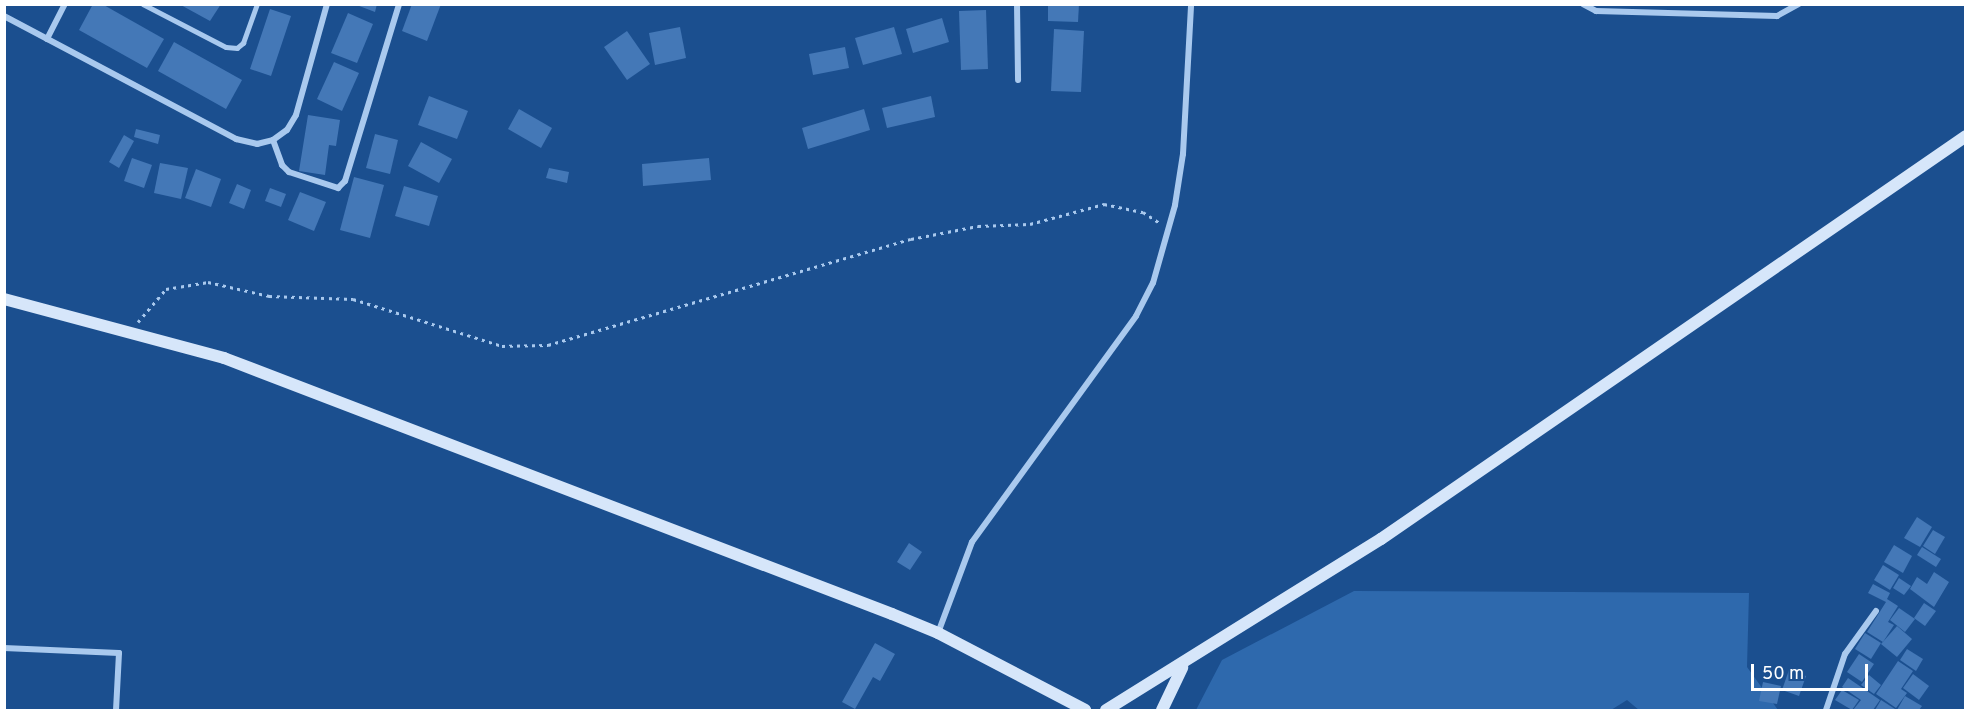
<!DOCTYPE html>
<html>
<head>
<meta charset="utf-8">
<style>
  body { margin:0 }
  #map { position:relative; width:1970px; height:715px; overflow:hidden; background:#1b4f8f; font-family:Overpass,sans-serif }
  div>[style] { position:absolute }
  .green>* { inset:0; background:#2e69ad }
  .building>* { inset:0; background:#4478b7 }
  .path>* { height:3px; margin-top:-1.5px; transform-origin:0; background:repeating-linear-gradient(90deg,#a9c9ee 0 3px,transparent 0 7.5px) }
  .lane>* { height:4.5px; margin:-2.25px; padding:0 2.25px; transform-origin:2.25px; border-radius:2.25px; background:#a9c9ee }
  .street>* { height:6px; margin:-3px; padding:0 3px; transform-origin:3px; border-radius:3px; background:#a9c9ee }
  .secondary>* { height:12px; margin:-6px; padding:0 6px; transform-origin:6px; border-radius:6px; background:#d6e6fa }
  span { translate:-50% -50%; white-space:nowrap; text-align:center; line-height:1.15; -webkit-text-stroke:6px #1b4f8f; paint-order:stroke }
  .frame { position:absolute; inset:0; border:6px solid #fff; pointer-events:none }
  .scale { position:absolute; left:1751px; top:664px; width:117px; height:27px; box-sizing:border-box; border:3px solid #fff; border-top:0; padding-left:8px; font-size:18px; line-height:21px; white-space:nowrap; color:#fff; -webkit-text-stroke:4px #1b4f8f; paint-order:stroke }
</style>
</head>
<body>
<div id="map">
  <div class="green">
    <i style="clip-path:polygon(1354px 591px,1749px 593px,1747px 667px,1778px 710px,1639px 710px,1627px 700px,1611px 710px,1196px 710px,1222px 660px)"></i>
  </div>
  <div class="building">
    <i style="clip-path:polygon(93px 4px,102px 4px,164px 39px,147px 68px,79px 30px)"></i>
    <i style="clip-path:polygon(179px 4px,221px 4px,210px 21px)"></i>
    <i style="clip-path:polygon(354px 4px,377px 4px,375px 12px)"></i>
    <i style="clip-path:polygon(412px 4px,441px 4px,427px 41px,402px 31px)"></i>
    <i style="clip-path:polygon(1048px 4px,1079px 4px,1078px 22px,1048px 21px)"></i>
    <i style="clip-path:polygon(270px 9px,291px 16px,271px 76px,250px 69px)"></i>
    <i style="clip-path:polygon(986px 10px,988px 69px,961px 70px,959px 11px)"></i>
    <i style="clip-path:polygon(348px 13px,373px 24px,357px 63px,331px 53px)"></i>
    <i style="clip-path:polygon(942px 18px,949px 42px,913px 53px,906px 29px)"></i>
    <i style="clip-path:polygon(680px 27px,686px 58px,655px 65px,649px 33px)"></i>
    <i style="clip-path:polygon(894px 27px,902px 54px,863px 65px,855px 38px)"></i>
    <i style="clip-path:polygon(1054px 29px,1084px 31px,1081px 92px,1051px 91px)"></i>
    <i style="clip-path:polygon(627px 31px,650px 64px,627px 80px,604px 47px)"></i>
    <i style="clip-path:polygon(174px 42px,242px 80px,226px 109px,158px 71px)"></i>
    <i style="clip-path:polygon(845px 47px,849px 68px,813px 75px,809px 54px)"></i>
    <i style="clip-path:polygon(334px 62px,359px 73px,342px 111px,317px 99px)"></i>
    <i style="clip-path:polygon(429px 96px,468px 111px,457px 139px,418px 125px)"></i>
    <i style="clip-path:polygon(931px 96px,935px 117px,887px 128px,882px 108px)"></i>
    <i style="clip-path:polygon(519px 109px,552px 128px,541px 148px,508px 129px)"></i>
    <i style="clip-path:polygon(864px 109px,870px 130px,808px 149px,802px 128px)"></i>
    <i style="clip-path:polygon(308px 115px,340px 120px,336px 146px,329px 145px,325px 175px,299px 171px)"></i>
    <i style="clip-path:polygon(136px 129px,160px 135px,158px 144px,134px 137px)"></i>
    <i style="clip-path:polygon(375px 134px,398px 140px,390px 174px,366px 168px)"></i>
    <i style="clip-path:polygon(124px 135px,134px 141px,119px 168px,109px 162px)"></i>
    <i style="clip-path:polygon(421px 142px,452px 159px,439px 183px,408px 166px)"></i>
    <i style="clip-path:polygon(132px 158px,152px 165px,144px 188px,124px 181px)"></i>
    <i style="clip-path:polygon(709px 158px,711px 180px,643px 186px,642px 164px)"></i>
    <i style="clip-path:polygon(160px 163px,188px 168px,181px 199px,154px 193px)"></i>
    <i style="clip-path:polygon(549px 168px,569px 172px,567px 183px,546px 178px)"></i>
    <i style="clip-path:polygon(196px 169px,221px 179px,211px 207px,185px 198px)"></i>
    <i style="clip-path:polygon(354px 177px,384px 185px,370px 238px,340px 230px)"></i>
    <i style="clip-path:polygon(237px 184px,251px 190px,244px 209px,229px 203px)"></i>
    <i style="clip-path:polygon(404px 186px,438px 196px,429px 226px,395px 216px)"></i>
    <i style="clip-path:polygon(270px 188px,286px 194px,281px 207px,265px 201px)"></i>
    <i style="clip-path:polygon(300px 192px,326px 202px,314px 231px,288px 220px)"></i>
    <i style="clip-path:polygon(1917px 517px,1932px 527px,1920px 547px,1904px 538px)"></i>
    <i style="clip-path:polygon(1933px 530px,1945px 537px,1935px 554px,1923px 546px)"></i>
    <i style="clip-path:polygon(909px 543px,922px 552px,910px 570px,897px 562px)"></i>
    <i style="clip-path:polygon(1894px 545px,1912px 556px,1903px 573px,1884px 562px)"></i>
    <i style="clip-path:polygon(1922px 547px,1941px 559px,1936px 567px,1917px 555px)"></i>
    <i style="clip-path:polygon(1883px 565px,1899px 575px,1890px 590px,1874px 580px)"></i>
    <i style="clip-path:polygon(1934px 572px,1949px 582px,1934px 607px,1910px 589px,1917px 577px,1927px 584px)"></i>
    <i style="clip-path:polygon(1899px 578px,1911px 586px,1904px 595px,1893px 588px)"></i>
    <i style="clip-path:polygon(1873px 584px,1890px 593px,1887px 599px,1898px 606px,1888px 622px,1894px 625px,1883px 642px,1867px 632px,1886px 602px,1868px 593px)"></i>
    <i style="clip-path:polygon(1924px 603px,1936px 611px,1925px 626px,1914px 618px)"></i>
    <i style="clip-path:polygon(1899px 608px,1915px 619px,1905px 632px,1890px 620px)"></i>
    <i style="clip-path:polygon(1897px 626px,1912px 639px,1897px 657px,1881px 644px)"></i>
    <i style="clip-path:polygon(1865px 633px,1881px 643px,1871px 659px,1855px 649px)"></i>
    <i style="clip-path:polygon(875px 643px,895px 654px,880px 681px,873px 677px,855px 709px,842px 702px)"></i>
    <i style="clip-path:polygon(1907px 649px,1923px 659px,1916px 671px,1900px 660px)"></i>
    <i style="clip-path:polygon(1859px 654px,1874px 664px,1862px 682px,1847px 672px)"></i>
    <i style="clip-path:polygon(1898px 661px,1913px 671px,1901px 689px,1907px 693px,1896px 708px,1876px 694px)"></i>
    <i style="clip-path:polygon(1789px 670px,1806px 676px,1799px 696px,1782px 690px)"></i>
    <i style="clip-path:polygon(1913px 674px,1929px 686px,1919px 700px,1903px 688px)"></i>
    <i style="clip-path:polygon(1869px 675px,1881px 685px,1874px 694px,1861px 685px)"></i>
    <i style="clip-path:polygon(1848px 678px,1880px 700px,1873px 710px,1853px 710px,1861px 700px,1842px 687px)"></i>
    <i style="clip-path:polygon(1763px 682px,1781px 686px,1777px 704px,1759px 701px)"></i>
    <i style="clip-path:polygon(1842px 690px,1859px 700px,1852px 710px,1835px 700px)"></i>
    <i style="clip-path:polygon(1905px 696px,1922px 706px,1919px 710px,1897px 710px)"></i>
    <i style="clip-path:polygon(1881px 700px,1895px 709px,1894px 710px,1875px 710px)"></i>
  </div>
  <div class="path">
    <i style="left:138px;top:322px;width:43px;rotate:-49.7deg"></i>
    <i style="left:166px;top:289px;width:43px;rotate:-9.5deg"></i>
    <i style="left:208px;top:282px;width:63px;rotate:12.9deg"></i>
    <i style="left:269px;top:296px;width:84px;rotate:2deg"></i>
    <i style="left:353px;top:299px;width:156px;rotate:17.5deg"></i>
    <i style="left:502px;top:346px;width:46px;rotate:-1.2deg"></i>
    <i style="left:548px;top:345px;width:378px;rotate:-16.3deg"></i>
    <i style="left:911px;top:239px;width:68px;rotate:-11deg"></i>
    <i style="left:978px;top:226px;width:52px;rotate:-2.2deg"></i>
    <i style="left:1030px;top:224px;width:77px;rotate:-15.1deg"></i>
    <i style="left:1104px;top:204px;width:40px;rotate:12deg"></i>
    <i style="left:1143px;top:212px;width:20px;rotate:33deg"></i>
  </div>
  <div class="lane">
    <i style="left:143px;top:4px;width:93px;rotate:27.4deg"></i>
    <i style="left:226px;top:47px;width:11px;rotate:5deg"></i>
    <i style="left:237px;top:48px;width:8px;rotate:-40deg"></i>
    <i style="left:243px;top:43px;width:41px;rotate:-70.3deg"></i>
  </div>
  <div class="street">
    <i style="left:1017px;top:4px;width:76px;rotate:89.2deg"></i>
    <i style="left:1583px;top:4px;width:15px;rotate:28deg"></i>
    <i style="left:1596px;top:11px;width:181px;rotate:1.6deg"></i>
    <i style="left:1777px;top:16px;width:25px;rotate:-29deg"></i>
    <i style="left:4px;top:16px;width:263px;rotate:27.9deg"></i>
    <i style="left:236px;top:139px;width:22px;rotate:13deg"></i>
    <i style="left:257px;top:144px;width:16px;rotate:-14deg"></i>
    <i style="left:273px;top:140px;width:17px;rotate:-36deg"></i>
    <i style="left:287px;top:130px;width:17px;rotate:-59deg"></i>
    <i style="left:296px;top:115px;width:115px;rotate:-74.4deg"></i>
    <i style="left:47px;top:39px;width:39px;rotate:-63deg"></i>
    <i style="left:273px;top:140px;width:27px;rotate:70deg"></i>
    <i style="left:282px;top:165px;width:10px;rotate:45deg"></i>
    <i style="left:289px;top:172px;width:52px;rotate:18.1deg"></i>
    <i style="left:338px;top:188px;width:10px;rotate:-45deg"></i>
    <i style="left:345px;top:181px;width:185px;rotate:-73deg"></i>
    <i style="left:938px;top:633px;width:97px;rotate:-69.5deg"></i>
    <i style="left:972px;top:542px;width:279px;rotate:-54deg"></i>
    <i style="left:1136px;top:316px;width:37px;rotate:-63deg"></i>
    <i style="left:1153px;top:283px;width:81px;rotate:-74.2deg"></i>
    <i style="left:1175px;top:205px;width:52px;rotate:-81.1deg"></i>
    <i style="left:1183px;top:154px;width:150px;rotate:-86.9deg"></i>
    <i style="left:4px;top:648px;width:115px;rotate:2.5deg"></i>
    <i style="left:119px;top:653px;width:57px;rotate:93deg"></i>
    <i style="left:1826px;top:710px;width:59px;rotate:-71.3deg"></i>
    <i style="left:1845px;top:654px;width:53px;rotate:-54.2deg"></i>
  </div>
  <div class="secondary">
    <i style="left:4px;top:299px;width:228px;rotate:15deg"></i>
    <i style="left:224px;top:358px;width:715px;rotate:20.97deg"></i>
    <i style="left:892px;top:614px;width:50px;rotate:22.4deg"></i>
    <i style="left:938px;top:633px;width:166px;rotate:27.6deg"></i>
    <i style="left:1106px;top:710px;width:324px;rotate:-31.9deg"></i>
    <i style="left:1381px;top:539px;width:710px;rotate:-34.56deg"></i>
    <i style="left:1162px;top:710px;width:47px;rotate:-64.5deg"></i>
  </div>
  <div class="frame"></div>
  <div class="scale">50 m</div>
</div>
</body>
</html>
